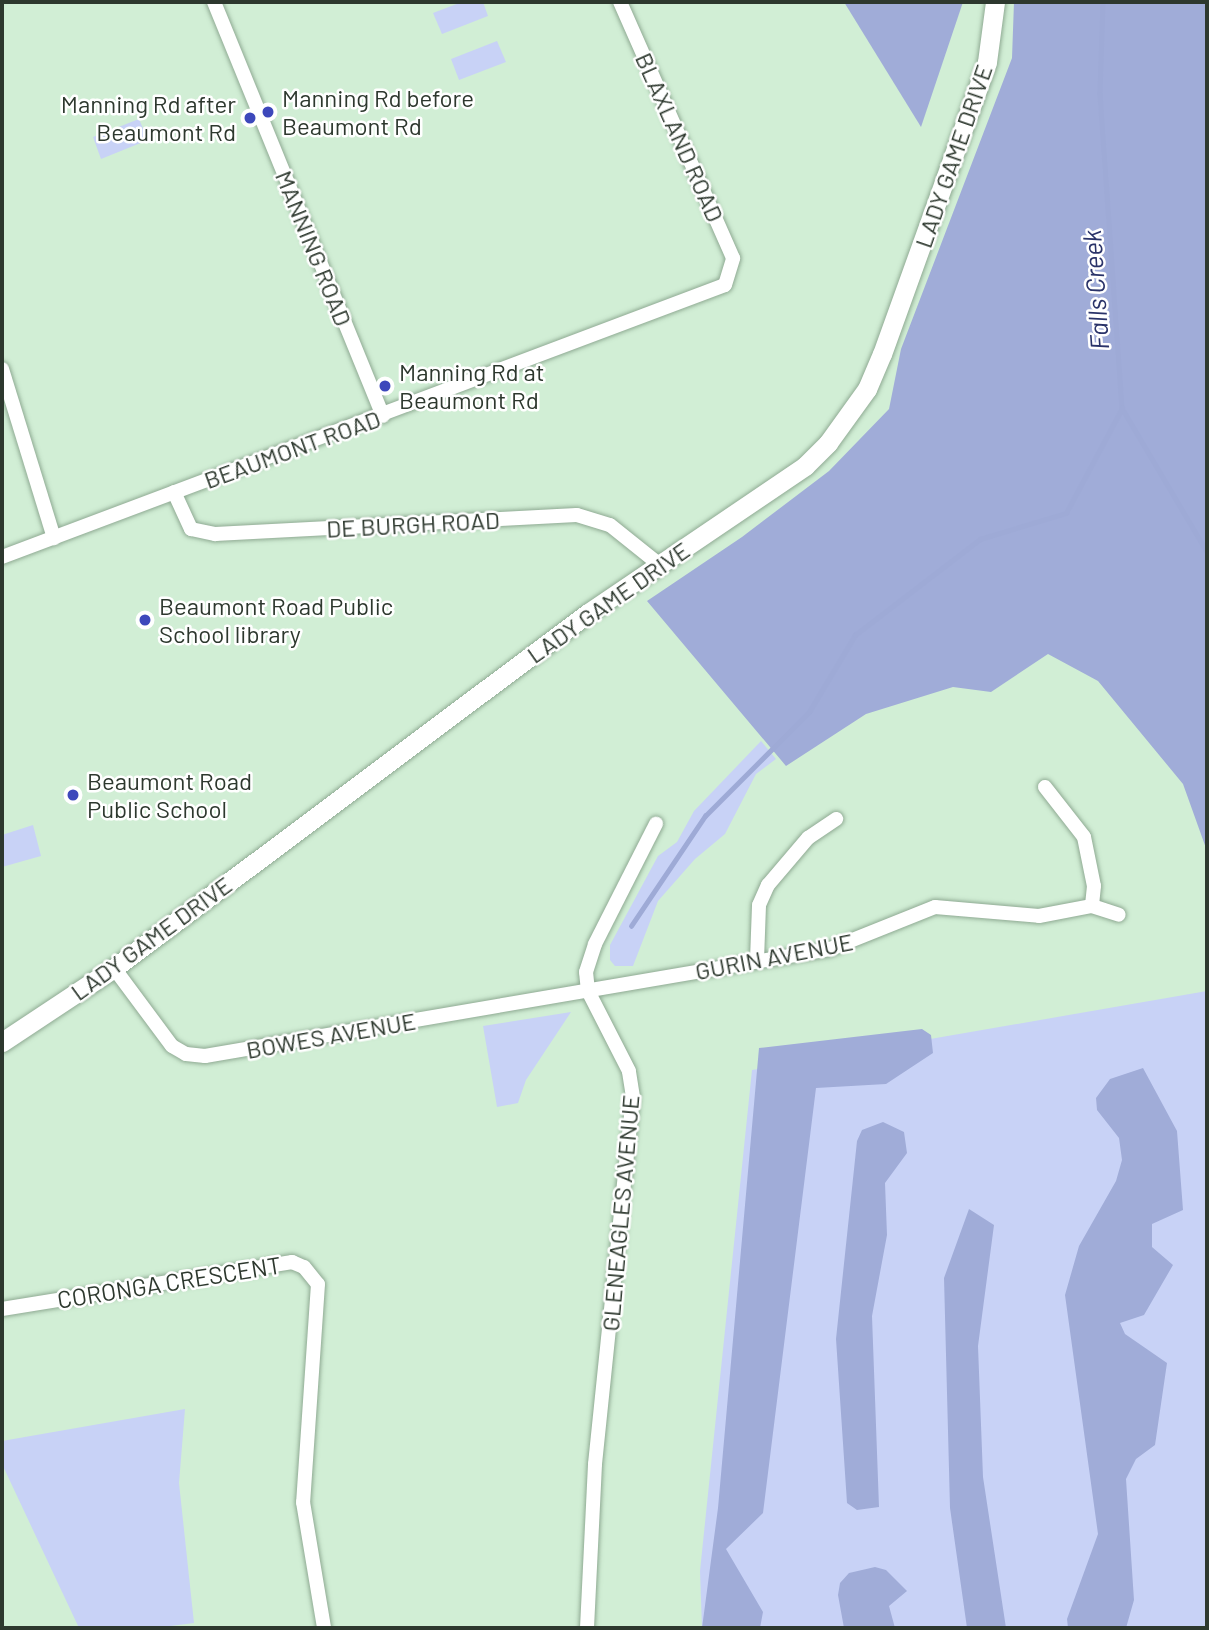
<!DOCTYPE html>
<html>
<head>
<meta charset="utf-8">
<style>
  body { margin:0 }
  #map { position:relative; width:1209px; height:1630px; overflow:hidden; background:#d1eed5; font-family:Barlow,sans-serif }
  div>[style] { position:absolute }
  .green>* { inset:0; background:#c8d2f6 }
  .forest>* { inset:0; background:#a0acd8 }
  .stream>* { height:4.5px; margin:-2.25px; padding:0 2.25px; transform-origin:2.25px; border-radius:2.25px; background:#9eaad6 }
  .roads { filter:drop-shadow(0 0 2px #8faa93) drop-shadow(0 0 2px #8faa93) }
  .street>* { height:14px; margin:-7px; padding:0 7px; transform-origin:7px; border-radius:7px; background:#fff }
  .secondary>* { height:19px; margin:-9.5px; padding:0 9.5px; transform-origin:9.5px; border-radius:9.5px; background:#fff }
  .dots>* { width:19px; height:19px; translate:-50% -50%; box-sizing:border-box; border:4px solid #fff; border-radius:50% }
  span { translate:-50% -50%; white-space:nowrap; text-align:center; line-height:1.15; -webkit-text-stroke:5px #fff; paint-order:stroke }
  .poi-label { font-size:24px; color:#2d382e }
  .left { translate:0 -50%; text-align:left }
  .right { translate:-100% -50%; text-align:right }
  .street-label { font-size:24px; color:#2d382e }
  .water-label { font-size:26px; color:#2a3369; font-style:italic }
  .frame { position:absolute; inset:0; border:4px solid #2d382e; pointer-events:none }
</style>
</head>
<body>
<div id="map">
  <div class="green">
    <i style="clip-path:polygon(462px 2px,483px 2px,488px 16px,442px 34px,433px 13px)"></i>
    <i style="clip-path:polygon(497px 41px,506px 62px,459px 80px,451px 59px)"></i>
    <i style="clip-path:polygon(139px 119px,148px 140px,101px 159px,93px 137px)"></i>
    <i style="clip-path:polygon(761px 741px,776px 759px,756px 774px,725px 834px,695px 859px,658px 901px,633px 966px,615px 966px,610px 960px,610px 945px,658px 856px,677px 842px,694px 811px)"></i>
    <i style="clip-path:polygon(33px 825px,41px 856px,2px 867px,2px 835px)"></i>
    <i style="clip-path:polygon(1207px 991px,1207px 1628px,702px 1628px,700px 1571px,752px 1070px)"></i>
    <i style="clip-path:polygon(571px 1012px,526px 1080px,518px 1103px,497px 1107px,483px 1026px)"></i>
    <i style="clip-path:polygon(185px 1409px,179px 1483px,194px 1623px,155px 1628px,79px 1628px,2px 1464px,2px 1441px)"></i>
  </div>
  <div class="forest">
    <i style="clip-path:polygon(844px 2px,963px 2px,921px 127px)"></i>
    <i style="clip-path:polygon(1014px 2px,1207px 2px,1207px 851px,1183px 784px,1098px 681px,1048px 654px,991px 692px,953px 687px,866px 714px,786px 766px,647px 601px,742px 537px,829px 471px,889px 409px,901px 349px,1012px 58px)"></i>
    <i style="clip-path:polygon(922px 1029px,931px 1035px,933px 1053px,886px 1084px,816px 1088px,763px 1513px,726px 1549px,763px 1612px,760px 1628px,702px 1628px,718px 1508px,759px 1048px)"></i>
    <i style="clip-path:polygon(1143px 1068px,1177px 1131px,1183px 1210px,1152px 1224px,1152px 1247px,1173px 1265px,1144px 1315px,1120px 1323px,1125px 1334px,1167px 1363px,1155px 1445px,1136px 1459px,1126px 1479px,1134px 1600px,1126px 1628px,1068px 1628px,1067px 1619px,1098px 1534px,1065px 1295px,1079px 1246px,1116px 1181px,1122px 1160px,1119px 1138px,1097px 1110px,1096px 1098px,1110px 1079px)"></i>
    <i style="clip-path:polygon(883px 1122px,904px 1132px,907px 1153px,885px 1183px,887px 1235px,872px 1316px,879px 1507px,857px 1510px,847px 1503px,836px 1339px,857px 1141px,862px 1130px)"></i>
    <i style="clip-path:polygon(969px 1209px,994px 1225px,978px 1346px,983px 1477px,1006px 1628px,967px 1628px,950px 1508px,944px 1278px)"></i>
    <i style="clip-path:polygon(875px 1567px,886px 1570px,907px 1591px,889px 1606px,895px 1628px,844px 1628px,838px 1595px,840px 1583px,849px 1573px)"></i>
  </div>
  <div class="stream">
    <i style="left:1103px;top:2px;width:92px;rotate:91.9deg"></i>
    <i style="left:1100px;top:94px;width:315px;rotate:86deg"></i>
    <i style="left:1122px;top:408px;width:167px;rotate:59.4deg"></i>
    <i style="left:631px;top:926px;width:133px;rotate:-56.1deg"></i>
    <i style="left:705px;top:816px;width:147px;rotate:-45deg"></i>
    <i style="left:809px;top:712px;width:90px;rotate:-59.1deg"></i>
    <i style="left:855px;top:635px;width:158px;rotate:-37.5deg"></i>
    <i style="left:980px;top:539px;width:90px;rotate:-16.8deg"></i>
    <i style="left:1066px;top:513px;width:119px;rotate:-61.9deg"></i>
  </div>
  <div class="roads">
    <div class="street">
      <i style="left:214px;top:2px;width:447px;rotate:67.8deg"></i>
      <i style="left:2px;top:369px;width:177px;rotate:72.9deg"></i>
      <i style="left:174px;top:492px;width:41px;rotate:65.3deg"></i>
      <i style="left:191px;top:529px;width:25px;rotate:12deg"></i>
      <i style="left:215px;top:534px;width:362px;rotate:-3deg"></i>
      <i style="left:577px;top:515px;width:34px;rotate:17deg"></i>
      <i style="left:610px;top:525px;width:64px;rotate:38.7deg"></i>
      <i style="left:2px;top:557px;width:772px;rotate:-20.62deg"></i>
      <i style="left:725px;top:285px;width:28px;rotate:-73deg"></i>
      <i style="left:733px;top:258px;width:280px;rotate:-113.8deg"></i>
      <i style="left:1045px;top:787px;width:63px;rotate:52deg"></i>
      <i style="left:1084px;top:837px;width:50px;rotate:78.5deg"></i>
      <i style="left:1094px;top:886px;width:20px;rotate:96deg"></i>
      <i style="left:757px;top:960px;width:55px;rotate:-87.9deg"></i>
      <i style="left:759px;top:905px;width:22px;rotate:-66deg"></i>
      <i style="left:768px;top:885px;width:62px;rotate:-49.6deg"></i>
      <i style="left:808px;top:838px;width:34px;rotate:-34deg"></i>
      <i style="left:114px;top:968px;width:97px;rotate:53.4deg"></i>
      <i style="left:172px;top:1046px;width:16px;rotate:30deg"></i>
      <i style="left:186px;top:1054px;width:19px;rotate:6deg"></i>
      <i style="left:205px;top:1056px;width:634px;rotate:-9.71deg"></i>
      <i style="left:830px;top:949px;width:113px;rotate:-21.8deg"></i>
      <i style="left:935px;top:907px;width:104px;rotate:4.9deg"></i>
      <i style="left:1039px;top:916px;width:54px;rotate:-10.7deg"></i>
      <i style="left:1092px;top:906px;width:28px;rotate:18deg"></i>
      <i style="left:2px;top:1309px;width:294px;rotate:-9.2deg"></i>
      <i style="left:292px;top:1262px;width:13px;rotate:23deg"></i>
      <i style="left:304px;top:1267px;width:22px;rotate:51deg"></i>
      <i style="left:318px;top:1284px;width:219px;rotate:93.9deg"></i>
      <i style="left:303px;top:1502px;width:128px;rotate:80.5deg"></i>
      <i style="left:587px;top:1628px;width:164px;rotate:-87.2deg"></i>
      <i style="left:595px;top:1464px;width:369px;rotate:-84.1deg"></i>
      <i style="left:633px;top:1097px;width:26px;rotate:-99deg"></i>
      <i style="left:629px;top:1071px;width:90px;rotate:-117.1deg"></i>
      <i style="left:588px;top:991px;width:19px;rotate:-96deg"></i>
      <i style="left:586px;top:972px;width:29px;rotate:-72deg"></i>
      <i style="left:595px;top:944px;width:135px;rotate:-63.1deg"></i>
    </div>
    <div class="secondary">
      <i style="left:2px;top:1042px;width:134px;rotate:-33.5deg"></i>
      <i style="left:114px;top:968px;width:592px;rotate:-36.83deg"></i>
      <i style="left:588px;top:613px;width:262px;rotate:-34.1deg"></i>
      <i style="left:805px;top:466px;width:33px;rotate:-45deg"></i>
      <i style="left:828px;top:443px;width:67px;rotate:-54.2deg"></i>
      <i style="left:867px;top:389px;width:38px;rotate:-67deg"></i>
      <i style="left:882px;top:354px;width:310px;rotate:-70.2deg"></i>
      <i style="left:987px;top:62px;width:61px;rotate:-82.4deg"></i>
    </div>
  </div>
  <div class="dots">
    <i style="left:268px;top:112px;background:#3d48bb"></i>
    <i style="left:250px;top:118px;background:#3d48bb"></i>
    <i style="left:385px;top:386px;background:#3d48bb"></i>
    <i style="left:145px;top:620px;background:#3d48bb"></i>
    <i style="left:73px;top:795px;background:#3d48bb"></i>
  </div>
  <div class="poi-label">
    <span class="left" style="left:282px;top:112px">Manning Rd before<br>Beaumont Rd</span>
    <span class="right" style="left:236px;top:118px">Manning Rd after<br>Beaumont Rd</span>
    <span class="left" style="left:399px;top:386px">Manning Rd at<br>Beaumont Rd</span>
    <span class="left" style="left:159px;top:620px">Beaumont Road Public<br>School library</span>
    <span class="left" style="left:87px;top:795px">Beaumont Road<br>Public School</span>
  </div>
  <div class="street-label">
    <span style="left:680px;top:137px;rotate:66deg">BLAXLAND ROAD</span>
    <span style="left:953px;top:156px;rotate:-71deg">LADY GAME DRIVE</span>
    <span style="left:314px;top:248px;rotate:68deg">MANNING ROAD</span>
    <span style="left:292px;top:449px;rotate:-20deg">BEAUMONT ROAD</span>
    <span style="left:413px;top:524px;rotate:-3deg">DE BURGH ROAD</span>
    <span style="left:608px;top:602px;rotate:-35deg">LADY GAME DRIVE</span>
    <span style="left:151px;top:938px;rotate:-36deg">LADY GAME DRIVE</span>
    <span style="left:774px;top:956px;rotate:-11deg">GURIN AVENUE</span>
    <span style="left:331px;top:1035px;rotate:-10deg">BOWES AVENUE</span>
    <span style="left:620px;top:1213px;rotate:-85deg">GLENEAGLES AVENUE</span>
    <span style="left:169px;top:1282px;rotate:-9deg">CORONGA CRESCENT</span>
  </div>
  <div class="water-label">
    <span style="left:1095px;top:290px;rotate:-94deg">Falls Creek</span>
  </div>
  <div class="frame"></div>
</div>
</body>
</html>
